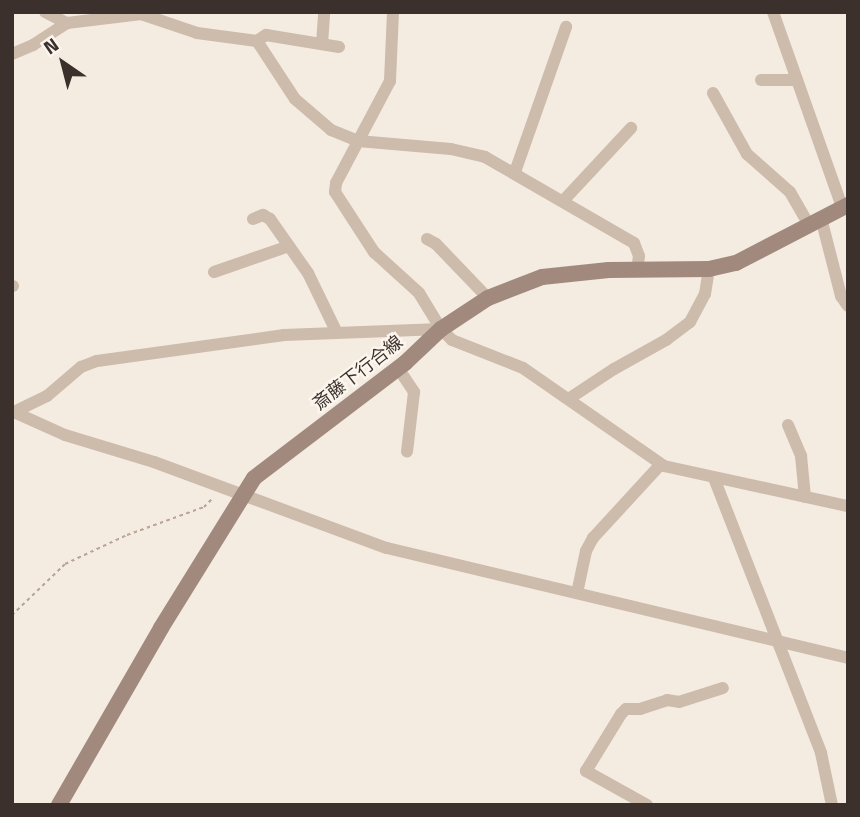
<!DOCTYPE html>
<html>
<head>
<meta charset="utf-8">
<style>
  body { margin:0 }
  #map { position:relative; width:860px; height:817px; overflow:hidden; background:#f4ebe1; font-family:"Titillium Web","Noto Sans JP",sans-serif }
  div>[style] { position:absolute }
  .path>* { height:2px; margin-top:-1px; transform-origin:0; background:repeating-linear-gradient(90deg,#b9a596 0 3.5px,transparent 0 7px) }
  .minor>* { height:12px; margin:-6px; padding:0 6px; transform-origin:6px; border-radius:6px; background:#cdbbac }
  .secondary>* { height:16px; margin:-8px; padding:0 8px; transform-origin:8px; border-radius:8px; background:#a18a7d }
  span { translate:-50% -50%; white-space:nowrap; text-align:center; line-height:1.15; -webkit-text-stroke:5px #fbf5ee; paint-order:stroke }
  .street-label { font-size:18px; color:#3b302b }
  .frame { position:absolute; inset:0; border:14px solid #3b302b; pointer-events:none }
  .north { position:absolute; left:28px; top:28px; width:70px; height:70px; -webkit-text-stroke:5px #fbf5ee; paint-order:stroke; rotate:325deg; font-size:19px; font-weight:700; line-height:28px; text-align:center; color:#3b302b }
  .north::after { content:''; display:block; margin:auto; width:24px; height:32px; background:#3b302b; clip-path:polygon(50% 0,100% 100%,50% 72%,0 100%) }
</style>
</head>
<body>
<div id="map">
  <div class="path">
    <i style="left:12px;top:615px;width:74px;rotate:-43.9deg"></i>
    <i style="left:65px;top:564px;width:68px;rotate:-25.1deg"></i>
    <i style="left:127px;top:535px;width:82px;rotate:-20deg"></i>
    <i style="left:204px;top:507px;width:13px;rotate:-45deg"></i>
  </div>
  <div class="minor">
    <i style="left:45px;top:12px;width:25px;rotate:27deg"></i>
    <i style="left:67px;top:23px;width:75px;rotate:-6.9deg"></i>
    <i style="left:141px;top:14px;width:59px;rotate:18.7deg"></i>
    <i style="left:197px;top:33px;width:61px;rotate:7.6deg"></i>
    <i style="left:257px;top:41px;width:69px;rotate:56.8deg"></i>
    <i style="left:295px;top:99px;width:48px;rotate:40.7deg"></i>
    <i style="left:331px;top:130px;width:29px;rotate:22deg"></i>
    <i style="left:358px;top:141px;width:93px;rotate:4.9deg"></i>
    <i style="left:451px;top:149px;width:35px;rotate:13deg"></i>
    <i style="left:485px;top:157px;width:172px;rotate:30deg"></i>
    <i style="left:634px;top:243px;width:14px;rotate:69deg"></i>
    <i style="left:639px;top:256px;width:14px;rotate:98deg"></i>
    <i style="left:393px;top:12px;width:69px;rotate:92.5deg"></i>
    <i style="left:390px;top:81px;width:115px;rotate:117.9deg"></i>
    <i style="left:336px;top:183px;width:9px;rotate:96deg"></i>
    <i style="left:335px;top:192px;width:72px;rotate:57deg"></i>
    <i style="left:374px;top:252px;width:61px;rotate:42.3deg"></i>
    <i style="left:419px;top:293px;width:42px;rotate:58.6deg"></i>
    <i style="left:441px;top:329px;width:16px;rotate:45deg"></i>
    <i style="left:452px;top:340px;width:76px;rotate:21.5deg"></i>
    <i style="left:523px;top:368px;width:172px;rotate:34.8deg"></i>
    <i style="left:664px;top:466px;width:188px;rotate:12.3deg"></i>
    <i style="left:773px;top:12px;width:207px;rotate:70.5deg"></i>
    <i style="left:257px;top:41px;width:11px;rotate:-34deg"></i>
    <i style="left:266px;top:35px;width:74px;rotate:9.3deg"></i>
    <i style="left:322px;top:44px;width:32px;rotate:-86deg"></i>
    <i style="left:12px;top:54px;width:23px;rotate:-23deg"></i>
    <i style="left:33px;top:45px;width:40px;rotate:-32.9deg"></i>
    <i style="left:761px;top:80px;width:36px"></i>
    <i style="left:713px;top:93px;width:70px;rotate:60.9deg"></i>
    <i style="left:747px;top:154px;width:57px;rotate:41.5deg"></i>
    <i style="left:790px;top:192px;width:38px;rotate:60deg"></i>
    <i style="left:515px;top:172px;width:154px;rotate:-70.6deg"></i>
    <i style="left:563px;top:201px;width:100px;rotate:-47deg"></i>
    <i style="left:821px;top:218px;width:81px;rotate:75.6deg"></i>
    <i style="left:841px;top:296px;width:12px;rotate:55deg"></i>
    <i style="left:253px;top:219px;width:11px;rotate:-22deg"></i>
    <i style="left:263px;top:215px;width:8px;rotate:30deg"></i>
    <i style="left:270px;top:219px;width:66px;rotate:54.9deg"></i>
    <i style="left:308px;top:273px;width:64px;rotate:64.2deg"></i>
    <i style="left:427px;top:239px;width:10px;rotate:29deg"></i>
    <i style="left:436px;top:244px;width:75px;rotate:46.1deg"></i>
    <i style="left:214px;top:272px;width:79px;rotate:-19.1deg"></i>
    <i style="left:12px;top:286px;width:1px"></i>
    <i style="left:398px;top:368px;width:29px;rotate:56deg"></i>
    <i style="left:414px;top:392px;width:60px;rotate:96.7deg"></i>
    <i style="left:570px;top:398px;width:53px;rotate:-33.4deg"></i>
    <i style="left:614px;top:369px;width:60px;rotate:-29.1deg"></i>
    <i style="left:666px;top:340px;width:30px;rotate:-37deg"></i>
    <i style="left:690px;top:322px;width:32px;rotate:-62deg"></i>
    <i style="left:705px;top:294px;width:25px;rotate:-81deg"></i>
    <i style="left:12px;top:413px;width:39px;rotate:-26deg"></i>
    <i style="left:47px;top:396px;width:45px;rotate:-40.5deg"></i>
    <i style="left:81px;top:367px;width:17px;rotate:-21deg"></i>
    <i style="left:97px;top:361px;width:189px;rotate:-7.9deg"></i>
    <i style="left:284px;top:335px;width:157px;rotate:-2.2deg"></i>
    <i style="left:16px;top:413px;width:54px;rotate:24.2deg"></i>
    <i style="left:65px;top:435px;width:93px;rotate:16.9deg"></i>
    <i style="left:154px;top:462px;width:248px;rotate:20.3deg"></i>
    <i style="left:387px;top:548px;width:474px;rotate:13.4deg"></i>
    <i style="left:788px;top:425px;width:34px;rotate:67deg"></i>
    <i style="left:801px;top:456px;width:41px;rotate:84.4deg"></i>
    <i style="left:714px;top:478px;width:295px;rotate:68.7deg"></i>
    <i style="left:821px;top:753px;width:53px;rotate:78.1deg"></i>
    <i style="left:577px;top:593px;width:43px;rotate:-77.9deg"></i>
    <i style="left:586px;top:551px;width:15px;rotate:-62deg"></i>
    <i style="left:593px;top:538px;width:100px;rotate:-47.4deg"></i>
    <i style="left:647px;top:805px;width:70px;rotate:-150.9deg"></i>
    <i style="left:586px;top:771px;width:67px;rotate:-58.4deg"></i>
    <i style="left:621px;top:714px;width:7px;rotate:-45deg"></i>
    <i style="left:626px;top:709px;width:14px"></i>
    <i style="left:640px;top:709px;width:28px;rotate:-18deg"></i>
    <i style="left:667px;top:700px;width:12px;rotate:9deg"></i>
    <i style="left:679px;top:702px;width:46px;rotate:-17.7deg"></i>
  </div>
  <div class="secondary">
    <i style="left:59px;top:805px;width:204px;rotate:-60deg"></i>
    <i style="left:161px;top:628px;width:176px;rotate:-58.2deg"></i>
    <i style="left:254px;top:478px;width:190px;rotate:-37.3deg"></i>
    <i style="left:405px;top:363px;width:50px;rotate:-43.4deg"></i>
    <i style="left:441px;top:329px;width:56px;rotate:-33.4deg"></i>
    <i style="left:488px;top:298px;width:58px;rotate:-21.3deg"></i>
    <i style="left:542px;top:277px;width:67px;rotate:-6deg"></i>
    <i style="left:609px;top:270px;width:100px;rotate:-0.6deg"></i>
    <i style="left:709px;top:269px;width:28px;rotate:-13deg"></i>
    <i style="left:736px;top:263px;width:126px;rotate:-27.4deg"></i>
  </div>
  <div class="street-label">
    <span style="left:358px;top:373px;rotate:-38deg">斎藤下行合線</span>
  </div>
  <div class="frame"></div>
  <div class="north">N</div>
</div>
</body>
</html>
